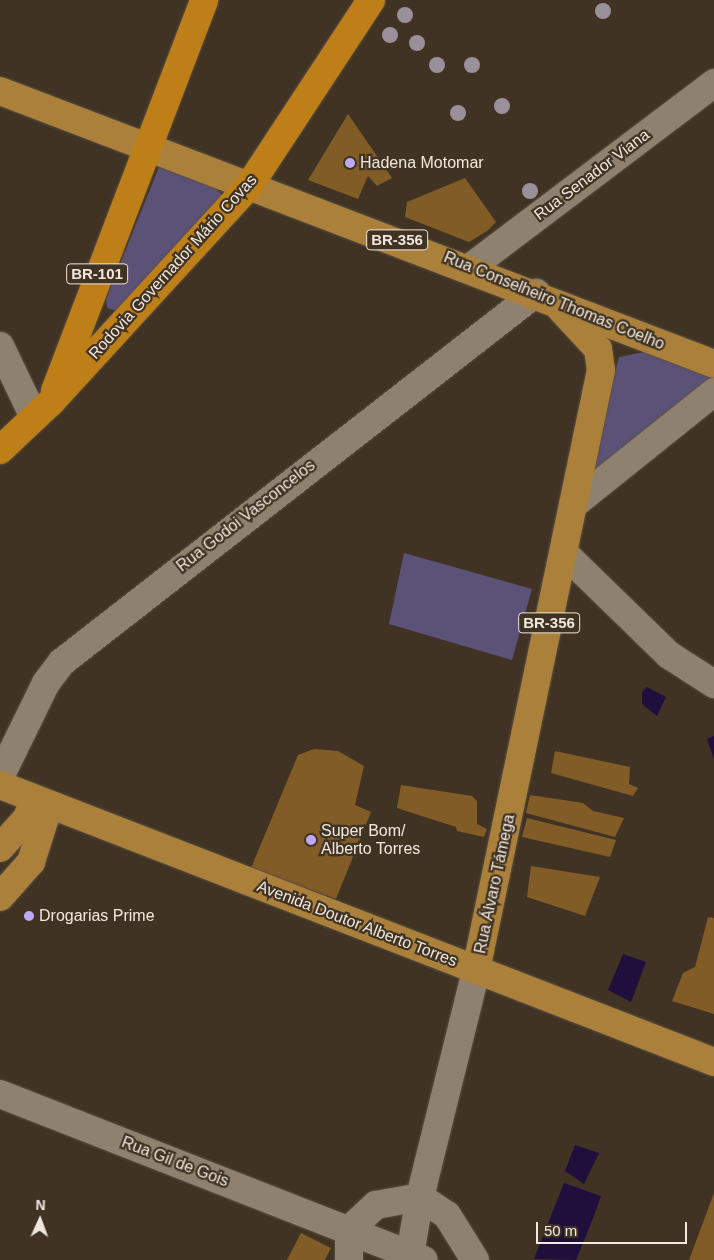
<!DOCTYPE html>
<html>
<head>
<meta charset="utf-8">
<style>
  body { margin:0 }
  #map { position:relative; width:714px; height:1260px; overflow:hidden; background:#403323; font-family:Helvetica,sans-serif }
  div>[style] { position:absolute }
  .green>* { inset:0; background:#5c5278 }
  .water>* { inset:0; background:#200e3d }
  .building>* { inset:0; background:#825c27 }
  .roads { filter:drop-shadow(0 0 1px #5b5042) drop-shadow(0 0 1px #5b5042) }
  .minor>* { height:28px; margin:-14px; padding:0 14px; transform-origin:14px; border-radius:14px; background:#8f816f }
  .major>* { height:28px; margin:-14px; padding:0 14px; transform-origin:14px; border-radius:14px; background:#ab803b }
  .highway>* { height:28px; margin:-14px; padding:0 14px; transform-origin:14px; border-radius:14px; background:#be7f18 }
  .trees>* { width:16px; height:16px; margin:-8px; border-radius:50%; background:#9a909b }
  .dots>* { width:14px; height:14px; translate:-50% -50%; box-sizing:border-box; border:2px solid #403323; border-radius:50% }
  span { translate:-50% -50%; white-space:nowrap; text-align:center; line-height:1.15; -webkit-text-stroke:4.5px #403323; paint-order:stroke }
  .shield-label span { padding:1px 4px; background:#403323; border:1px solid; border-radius:4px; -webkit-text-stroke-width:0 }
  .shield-label { font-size:15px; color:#f0e8de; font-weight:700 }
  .poi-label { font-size:16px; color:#f0e8de }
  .left { translate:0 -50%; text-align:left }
  .street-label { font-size:16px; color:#f0e8de }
  .north { position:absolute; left:15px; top:1195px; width:50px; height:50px; -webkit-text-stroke:4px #403323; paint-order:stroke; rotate:2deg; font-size:14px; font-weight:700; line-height:20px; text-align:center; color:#f0e8de }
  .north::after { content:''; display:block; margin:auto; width:18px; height:22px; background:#f0e8de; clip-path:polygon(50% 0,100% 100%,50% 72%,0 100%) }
  .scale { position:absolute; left:536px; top:1222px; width:151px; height:22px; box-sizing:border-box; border:2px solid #f0e8de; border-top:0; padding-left:6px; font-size:15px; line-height:18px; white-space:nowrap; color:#f0e8de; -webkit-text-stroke:4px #403323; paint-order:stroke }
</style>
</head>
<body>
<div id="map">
  <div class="green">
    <i style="clip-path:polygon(159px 167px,213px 185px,225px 198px,117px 311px,107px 308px,106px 299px)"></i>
    <i style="clip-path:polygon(649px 351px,714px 375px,714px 380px,587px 481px,619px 357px)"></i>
    <i style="clip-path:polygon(404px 553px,532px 589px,512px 660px,389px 624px)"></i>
  </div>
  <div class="water">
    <i style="clip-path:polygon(647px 687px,666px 697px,657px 716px,642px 704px,642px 692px)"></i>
    <i style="clip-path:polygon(714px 736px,714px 759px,707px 739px)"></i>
    <i style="clip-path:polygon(623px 954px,646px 962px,631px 1002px,608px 990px)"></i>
    <i style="clip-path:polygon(575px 1145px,599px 1153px,584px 1184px,565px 1171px)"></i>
    <i style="clip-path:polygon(564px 1183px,601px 1196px,592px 1221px,576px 1260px,534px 1259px)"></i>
  </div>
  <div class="building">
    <i style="clip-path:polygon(348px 114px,392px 178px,377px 186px,368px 176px,358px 199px,308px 180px)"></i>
    <i style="clip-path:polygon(465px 178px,496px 222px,487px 231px,469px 242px,405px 217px,407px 202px)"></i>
    <i style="clip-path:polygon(314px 749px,338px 751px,364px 766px,355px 805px,371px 812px,336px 899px,251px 868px,298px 755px)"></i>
    <i style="clip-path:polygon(555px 751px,630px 767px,629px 784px,638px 788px,633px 796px,551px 773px)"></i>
    <i style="clip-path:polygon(401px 785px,472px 796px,477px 801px,477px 824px,487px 829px,484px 837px,457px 831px,456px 827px,397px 808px)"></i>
    <i style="clip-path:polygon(530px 795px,583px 803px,593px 811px,624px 818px,615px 837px,526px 813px)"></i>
    <i style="clip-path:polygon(527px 818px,616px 840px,610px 857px,522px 837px)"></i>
    <i style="clip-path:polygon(531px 866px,600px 877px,585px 916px,527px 897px)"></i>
    <i style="clip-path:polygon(708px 917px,714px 918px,714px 1014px,672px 1001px,683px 973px,695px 967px)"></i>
    <i style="clip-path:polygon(714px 1193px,714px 1260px,689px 1260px)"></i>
    <i style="clip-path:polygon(301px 1233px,331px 1248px,325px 1260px,287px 1260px)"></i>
  </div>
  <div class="roads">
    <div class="minor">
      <i style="left:471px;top:267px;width:305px;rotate:-37.1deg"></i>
      <i style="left:0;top:346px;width:79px;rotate:64.4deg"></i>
      <i style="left:573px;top:505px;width:181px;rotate:-38.7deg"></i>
      <i style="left:564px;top:553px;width:146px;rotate:44.2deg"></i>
      <i style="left:669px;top:655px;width:54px;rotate:32.8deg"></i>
      <i style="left:0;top:777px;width:105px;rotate:-63.9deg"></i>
      <i style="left:46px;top:683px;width:26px;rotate:-53deg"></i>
      <i style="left:62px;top:662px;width:601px;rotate:-37.9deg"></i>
      <i style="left:0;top:1094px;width:455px;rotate:21.4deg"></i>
      <i style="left:349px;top:1230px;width:37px;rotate:-43deg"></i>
      <i style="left:376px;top:1205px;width:45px;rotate:-10.3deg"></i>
      <i style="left:420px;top:1197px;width:32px;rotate:34deg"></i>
      <i style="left:447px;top:1215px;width:53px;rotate:58.1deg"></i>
      <i style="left:349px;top:1260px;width:30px;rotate:-90deg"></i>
      <i style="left:409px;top:1260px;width:64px;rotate:-80.1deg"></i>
      <i style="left:420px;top:1197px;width:234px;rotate:-76.1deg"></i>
    </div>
    <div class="major">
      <i style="left:0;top:91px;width:764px;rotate:20.92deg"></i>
      <i style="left:0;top:785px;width:766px;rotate:21.2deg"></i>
      <i style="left:0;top:848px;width:40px;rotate:-48deg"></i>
      <i style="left:27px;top:818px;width:19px;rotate:-69deg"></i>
      <i style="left:0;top:897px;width:47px;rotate:-48.5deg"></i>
      <i style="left:31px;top:862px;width:60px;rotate:-72.5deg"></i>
      <i style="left:476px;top:970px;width:613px;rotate:-78.23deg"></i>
      <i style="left:601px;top:370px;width:21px;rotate:-98deg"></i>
      <i style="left:598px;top:349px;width:56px;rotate:-132.8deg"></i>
    </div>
    <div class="highway">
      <i style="left:55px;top:391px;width:418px;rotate:-69.1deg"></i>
      <i style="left:0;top:450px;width:70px;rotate:-43.3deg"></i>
      <i style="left:51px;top:402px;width:293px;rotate:-47.5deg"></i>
      <i style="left:249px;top:186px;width:222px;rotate:-56.7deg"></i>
    </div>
  </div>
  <div class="trees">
    <i style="left:603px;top:11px"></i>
    <i style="left:405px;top:15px"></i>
    <i style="left:390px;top:35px"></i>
    <i style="left:417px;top:43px"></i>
    <i style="left:437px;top:65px"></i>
    <i style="left:472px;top:65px"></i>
    <i style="left:502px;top:106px"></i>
    <i style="left:458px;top:113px"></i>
    <i style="left:530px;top:191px"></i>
  </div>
  <div class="dots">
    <i style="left:350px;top:163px;background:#bda9f5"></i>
    <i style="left:311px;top:840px;background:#bda9f5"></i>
    <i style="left:29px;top:916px;background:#bda9f5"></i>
  </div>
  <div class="shield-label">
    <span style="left:397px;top:240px">BR-356</span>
    <span style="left:97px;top:274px">BR-101</span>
    <span style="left:549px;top:623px">BR-356</span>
  </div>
  <div class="poi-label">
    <span class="left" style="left:360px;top:163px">Hadena Motomar</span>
    <span class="left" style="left:321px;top:840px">Super Bom/<br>Alberto Torres</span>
    <span class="left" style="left:39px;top:916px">Drogarias Prime</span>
  </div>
  <div class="street-label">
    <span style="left:592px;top:175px;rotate:-37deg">Rua Senador Viana</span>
    <span style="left:173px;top:267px;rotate:-48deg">Rodovia Governador Mário Covas</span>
    <span style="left:554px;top:301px;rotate:22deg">Rua Conselheiro Thomas Coelho</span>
    <span style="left:246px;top:516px;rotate:-38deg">Rua Godoi Vasconcelos</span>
    <span style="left:495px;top:884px;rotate:-78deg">Rua Álvaro Támega</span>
    <span style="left:357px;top:924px;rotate:21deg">Avenida Doutor Alberto Torres</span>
    <span style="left:175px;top:1162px;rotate:21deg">Rua Gil de Gois</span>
  </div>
  <div class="north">N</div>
  <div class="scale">50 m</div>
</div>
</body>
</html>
